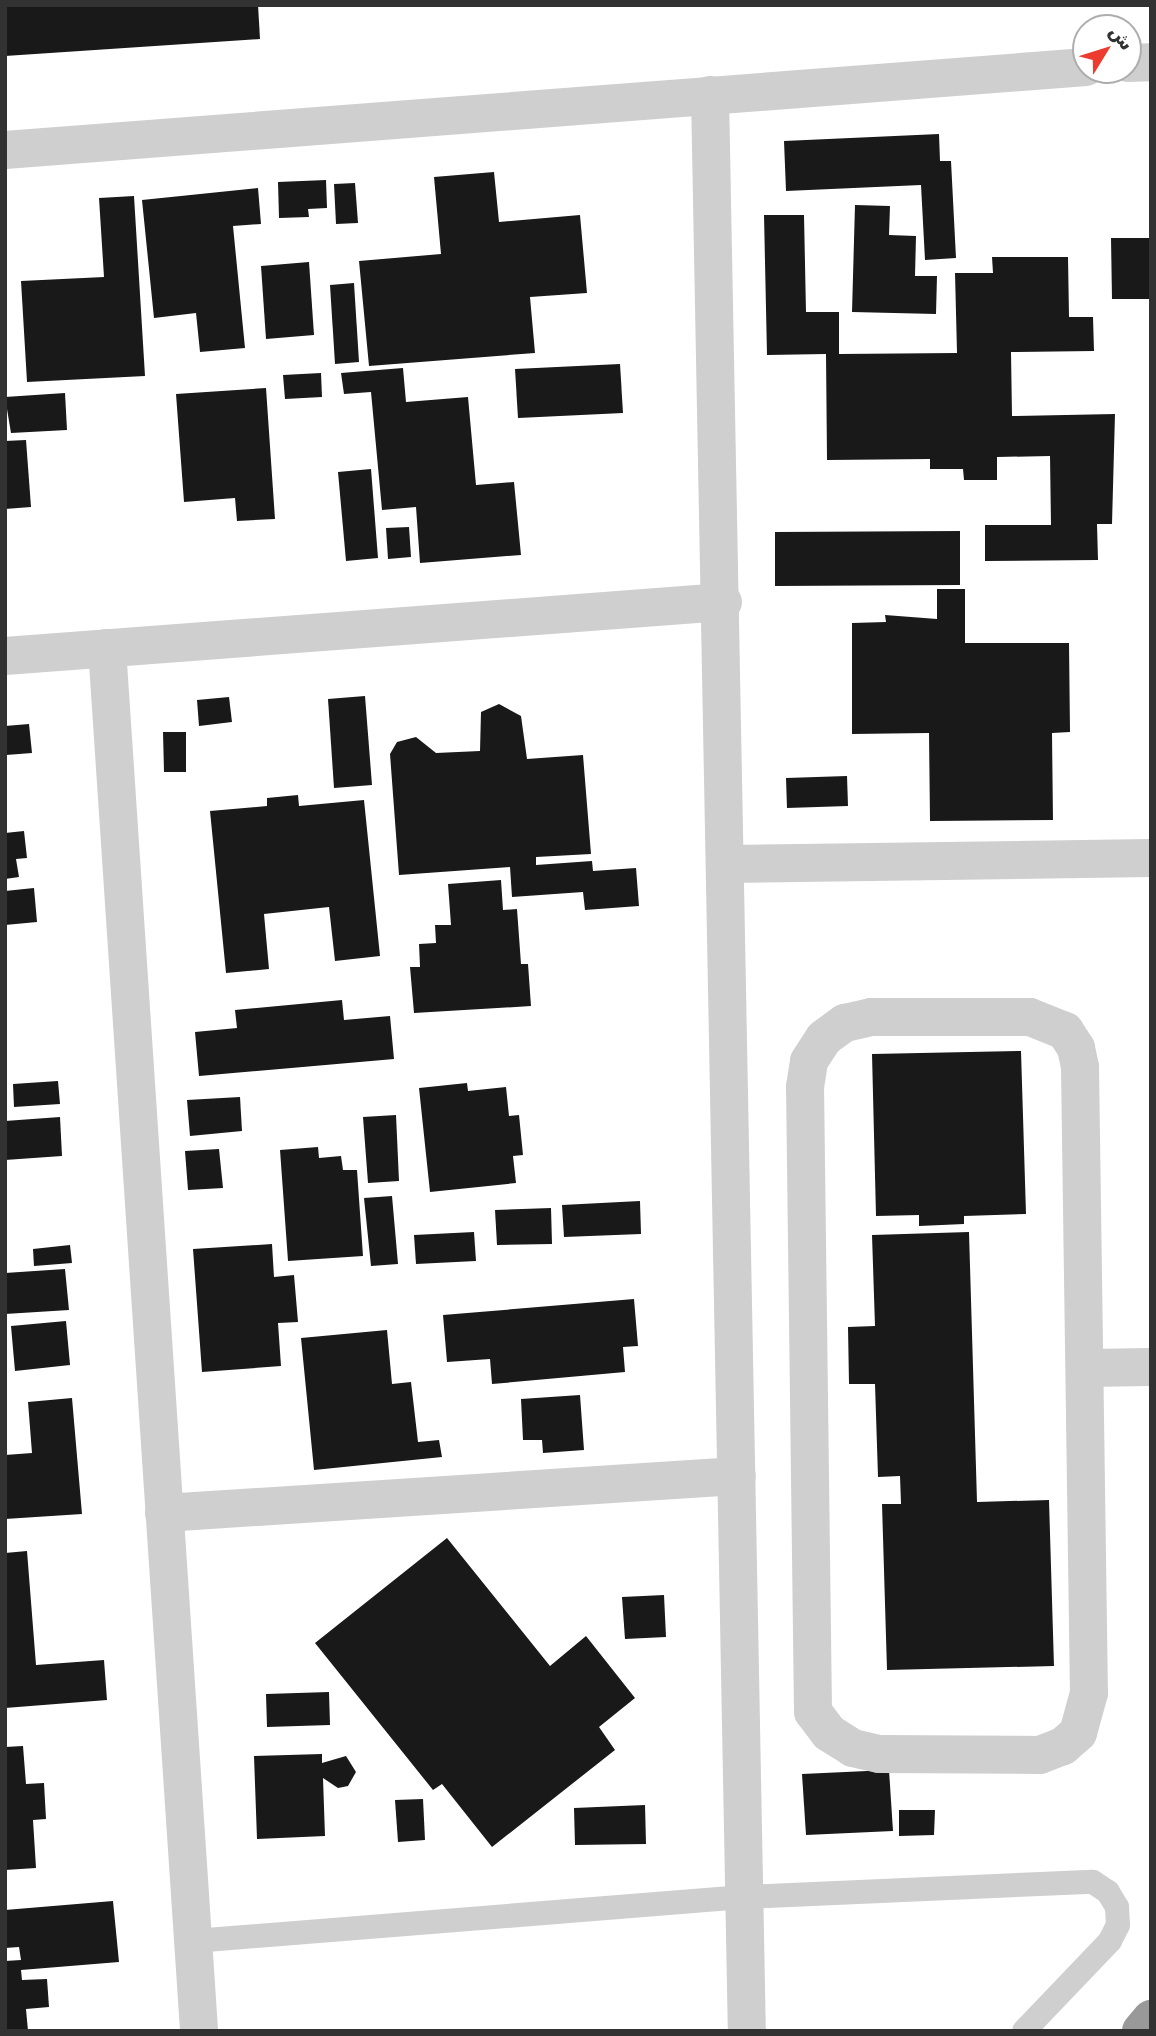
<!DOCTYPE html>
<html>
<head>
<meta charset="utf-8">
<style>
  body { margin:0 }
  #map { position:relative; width:1156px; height:2036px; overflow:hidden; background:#fff; font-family:"DejaVu Sans","Noto Naskh Arabic",sans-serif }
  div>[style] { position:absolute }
  .building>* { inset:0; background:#191919 }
  .service>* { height:24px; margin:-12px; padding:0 12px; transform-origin:12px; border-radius:12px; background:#cfcfcf }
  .minor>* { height:38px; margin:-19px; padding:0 19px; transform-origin:19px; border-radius:19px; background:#cfcfcf }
  .motorway>* { height:38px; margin:-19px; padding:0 19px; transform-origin:19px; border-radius:19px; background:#999 }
  span { translate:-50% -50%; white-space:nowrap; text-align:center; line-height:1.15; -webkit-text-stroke:7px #fff; paint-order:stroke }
  .frame { position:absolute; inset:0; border:7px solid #323232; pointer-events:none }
  .north { position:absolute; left:1072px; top:14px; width:70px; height:70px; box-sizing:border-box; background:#fff; border:2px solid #adadad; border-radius:50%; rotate:52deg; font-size:19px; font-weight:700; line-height:28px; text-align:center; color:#323232 }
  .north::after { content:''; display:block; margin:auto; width:24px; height:32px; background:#ee3b30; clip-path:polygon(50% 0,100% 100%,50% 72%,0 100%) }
</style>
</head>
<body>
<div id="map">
  <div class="building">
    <i style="clip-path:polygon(5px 5px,258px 5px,260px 39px,5px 56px)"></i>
    <i style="clip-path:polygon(939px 134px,940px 161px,951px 161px,956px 258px,925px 260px,921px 185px,786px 191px,784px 141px)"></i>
    <i style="clip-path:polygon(494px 172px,499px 222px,580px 215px,587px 293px,530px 297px,535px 353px,369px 366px,359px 261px,441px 254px,434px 177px)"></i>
    <i style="clip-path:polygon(326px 180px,327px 208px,308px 209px,309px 217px,279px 218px,278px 182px)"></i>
    <i style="clip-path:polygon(355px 183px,358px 223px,336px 224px,334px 184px)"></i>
    <i style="clip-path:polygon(258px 188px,261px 224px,233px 226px,245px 348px,200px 352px,196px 313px,154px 318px,142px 200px)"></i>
    <i style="clip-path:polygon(134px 196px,145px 376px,27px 382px,21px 281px,104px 277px,99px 198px)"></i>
    <i style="clip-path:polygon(855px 205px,890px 206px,889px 235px,916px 236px,915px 276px,937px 276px,936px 314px,852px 312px)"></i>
    <i style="clip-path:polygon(764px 215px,804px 215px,806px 312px,839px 312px,839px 354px,957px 353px,955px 273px,993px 273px,992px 257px,1068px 257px,1069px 317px,1093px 317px,1094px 351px,1011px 352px,1012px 416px,1115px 414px,1112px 524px,1097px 524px,1098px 560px,985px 561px,985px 525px,1051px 525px,1050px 456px,997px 457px,997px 480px,964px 480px,963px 469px,930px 469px,930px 459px,827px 460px,826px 354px,767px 355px)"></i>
    <i style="clip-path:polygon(1111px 238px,1151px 238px,1151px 299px,1112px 299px)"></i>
    <i style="clip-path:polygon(309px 262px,314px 335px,266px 339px,261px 266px)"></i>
    <i style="clip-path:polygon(354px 283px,359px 362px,335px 364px,330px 285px)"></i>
    <i style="clip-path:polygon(620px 364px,623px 413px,518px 418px,515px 369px)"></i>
    <i style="clip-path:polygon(403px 368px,406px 402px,468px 397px,476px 485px,514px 482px,521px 555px,420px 563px,416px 507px,382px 510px,371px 392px,344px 394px,341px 373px)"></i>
    <i style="clip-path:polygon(321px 373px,322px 397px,285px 399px,283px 375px)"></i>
    <i style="clip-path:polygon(266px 388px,275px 519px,237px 521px,235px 498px,184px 502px,176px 394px)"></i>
    <i style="clip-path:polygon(65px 393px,67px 430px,11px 433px,5px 397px)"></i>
    <i style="clip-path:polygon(26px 440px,31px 507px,5px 509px,5px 441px)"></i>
    <i style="clip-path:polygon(371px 469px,378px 558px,346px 561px,338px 472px)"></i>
    <i style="clip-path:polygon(409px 527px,411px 557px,388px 559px,386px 528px)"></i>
    <i style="clip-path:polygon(960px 531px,960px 585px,775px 586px,775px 532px)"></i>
    <i style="clip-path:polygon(937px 589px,965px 589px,965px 643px,1069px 643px,1070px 732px,1052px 733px,1053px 820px,930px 821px,929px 733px,852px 734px,852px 623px,886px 622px,885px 615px,937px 619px)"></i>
    <i style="clip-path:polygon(365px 696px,372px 785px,334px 788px,328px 699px)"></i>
    <i style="clip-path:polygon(229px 697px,232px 722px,199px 726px,197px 700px)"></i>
    <i style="clip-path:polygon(499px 704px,521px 716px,527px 759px,583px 755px,591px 854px,536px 857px,536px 865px,592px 861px,593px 871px,636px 868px,639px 906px,585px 910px,583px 892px,512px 897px,510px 867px,399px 875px,390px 754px,397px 742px,416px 737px,436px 753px,480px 751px,481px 712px)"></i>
    <i style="clip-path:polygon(29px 724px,32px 753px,6px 755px,5px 726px)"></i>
    <i style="clip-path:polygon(163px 732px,186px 732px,186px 772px,164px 772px)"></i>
    <i style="clip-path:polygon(847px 776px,848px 806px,787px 808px,786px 778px)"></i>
    <i style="clip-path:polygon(298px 795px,299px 806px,364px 800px,380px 956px,335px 961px,329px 907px,264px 914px,269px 969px,226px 973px,210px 811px,267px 806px,267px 798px)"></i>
    <i style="clip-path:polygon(24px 831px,27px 858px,16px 859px,19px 877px,5px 879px,5px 833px)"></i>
    <i style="clip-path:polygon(501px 880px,503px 910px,517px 909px,521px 964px,528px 964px,531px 1006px,414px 1013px,410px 967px,420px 967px,419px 944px,436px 943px,435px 925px,451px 925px,448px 884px)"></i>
    <i style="clip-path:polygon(34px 888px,37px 922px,5px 925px,5px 891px)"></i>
    <i style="clip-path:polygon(342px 1000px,344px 1020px,390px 1016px,394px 1059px,199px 1076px,195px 1032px,237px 1028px,235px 1010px)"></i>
    <i style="clip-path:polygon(1021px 1051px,1026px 1214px,964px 1216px,964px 1224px,919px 1226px,919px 1215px,876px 1216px,872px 1054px)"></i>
    <i style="clip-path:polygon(58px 1081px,60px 1104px,14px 1107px,13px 1084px)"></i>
    <i style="clip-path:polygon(467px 1083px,468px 1091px,506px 1087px,509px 1116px,519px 1115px,523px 1155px,513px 1156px,516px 1183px,430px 1192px,419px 1088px)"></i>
    <i style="clip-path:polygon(240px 1097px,242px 1131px,190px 1136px,187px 1100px)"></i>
    <i style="clip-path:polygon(396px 1115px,399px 1181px,368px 1183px,363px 1117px)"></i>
    <i style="clip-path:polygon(60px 1117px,62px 1156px,5px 1160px,5px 1121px)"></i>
    <i style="clip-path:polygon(318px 1147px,319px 1158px,341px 1156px,343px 1170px,357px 1170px,363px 1256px,288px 1261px,280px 1150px)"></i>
    <i style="clip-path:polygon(219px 1149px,223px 1188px,188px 1190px,185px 1151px)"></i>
    <i style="clip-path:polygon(392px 1196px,398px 1264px,371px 1266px,364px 1198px)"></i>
    <i style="clip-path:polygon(640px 1201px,641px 1234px,564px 1237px,562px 1205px)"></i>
    <i style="clip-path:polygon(551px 1208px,552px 1244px,497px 1245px,495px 1210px)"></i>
    <i style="clip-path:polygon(474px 1232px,476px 1261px,416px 1264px,414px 1235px)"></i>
    <i style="clip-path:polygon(969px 1232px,977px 1502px,1049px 1500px,1054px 1666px,887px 1670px,882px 1504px,901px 1504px,900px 1476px,878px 1477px,875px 1384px,849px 1384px,848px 1327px,875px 1326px,872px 1235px)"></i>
    <i style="clip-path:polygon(272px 1244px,274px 1277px,294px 1275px,298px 1322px,278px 1323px,281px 1366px,202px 1372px,193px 1249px)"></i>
    <i style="clip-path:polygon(70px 1245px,72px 1263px,34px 1266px,33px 1249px)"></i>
    <i style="clip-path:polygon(65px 1269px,69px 1310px,5px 1314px,5px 1273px)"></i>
    <i style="clip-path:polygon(634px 1299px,638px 1346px,623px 1347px,625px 1372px,492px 1384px,490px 1359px,447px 1362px,443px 1315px)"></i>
    <i style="clip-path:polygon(66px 1321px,70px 1365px,15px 1371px,11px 1326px)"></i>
    <i style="clip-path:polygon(387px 1330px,392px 1384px,411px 1382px,418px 1442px,439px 1440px,442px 1457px,314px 1470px,301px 1338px)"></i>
    <i style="clip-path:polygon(580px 1395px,584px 1450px,543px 1453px,542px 1440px,523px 1440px,521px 1399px)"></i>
    <i style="clip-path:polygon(72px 1398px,82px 1514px,5px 1519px,5px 1455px,32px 1453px,28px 1402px)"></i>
    <i style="clip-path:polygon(447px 1538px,550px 1666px,586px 1636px,635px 1698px,599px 1727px,615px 1750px,492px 1847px,442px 1784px,433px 1790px,315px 1643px)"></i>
    <i style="clip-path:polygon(27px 1551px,36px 1665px,104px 1660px,107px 1700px,5px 1708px,5px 1553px)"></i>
    <i style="clip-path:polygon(664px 1595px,666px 1637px,625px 1639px,622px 1597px)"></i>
    <i style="clip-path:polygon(329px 1692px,330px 1725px,267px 1727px,266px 1694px)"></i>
    <i style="clip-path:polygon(23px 1746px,26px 1784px,44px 1783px,46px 1819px,33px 1820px,36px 1868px,5px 1870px,5px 1747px)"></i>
    <i style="clip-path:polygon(322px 1754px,322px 1763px,346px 1756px,356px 1772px,348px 1786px,338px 1788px,323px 1778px,325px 1836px,257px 1839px,254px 1756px)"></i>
    <i style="clip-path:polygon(889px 1770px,893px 1831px,806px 1835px,802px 1774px)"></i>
    <i style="clip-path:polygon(423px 1799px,425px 1840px,398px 1842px,395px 1800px)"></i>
    <i style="clip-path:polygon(645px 1805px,646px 1844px,575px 1845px,574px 1808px)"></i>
    <i style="clip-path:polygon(899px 1810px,935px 1810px,934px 1835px,899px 1836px)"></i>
    <i style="clip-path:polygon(113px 1901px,119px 1962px,21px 1970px,22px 1980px,47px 1979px,49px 2007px,26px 2009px,28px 2031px,5px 2031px,5px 1961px,21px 1960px,19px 1947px,5px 1948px,5px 1910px)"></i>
  </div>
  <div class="service">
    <i style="left:194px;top:1941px;width:551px;rotate:-4.58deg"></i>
    <i style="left:743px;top:1897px;width:350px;rotate:-2.5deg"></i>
    <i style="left:1093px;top:1882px;width:18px;rotate:34deg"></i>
    <i style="left:1108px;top:1892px;width:17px;rotate:59deg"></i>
    <i style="left:1117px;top:1907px;width:18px;rotate:87deg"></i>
    <i style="left:1118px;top:1925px;width:18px;rotate:117deg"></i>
    <i style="left:1110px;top:1941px;width:124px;rotate:133.7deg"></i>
  </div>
  <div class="minor">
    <i style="left:1128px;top:63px;width:23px;rotate:-2deg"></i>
    <i style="left:710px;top:95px;width:1936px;rotate:88.91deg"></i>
    <i style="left:5px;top:150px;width:1084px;rotate:-4.39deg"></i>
    <i style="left:107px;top:648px;width:1386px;rotate:86.19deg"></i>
    <i style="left:5px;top:656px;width:720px;rotate:-4.3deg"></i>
    <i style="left:725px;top:864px;width:426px;rotate:-0.8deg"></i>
    <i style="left:871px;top:1017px;width:159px"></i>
    <i style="left:1030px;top:1017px;width:38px;rotate:22deg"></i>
    <i style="left:1065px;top:1031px;width:20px;rotate:57deg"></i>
    <i style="left:1076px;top:1048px;width:19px;rotate:78deg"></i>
    <i style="left:1080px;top:1067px;width:626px;rotate:89.18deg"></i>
    <i style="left:1089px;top:1693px;width:41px;rotate:105.4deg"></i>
    <i style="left:1078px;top:1733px;width:20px;rotate:139deg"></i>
    <i style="left:1063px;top:1746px;width:25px;rotate:159deg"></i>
    <i style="left:1040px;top:1755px;width:161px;rotate:-179.6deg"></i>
    <i style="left:879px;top:1754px;width:27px;rotate:-167deg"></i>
    <i style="left:853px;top:1748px;width:28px;rotate:-148deg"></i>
    <i style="left:829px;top:1733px;width:26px;rotate:-127deg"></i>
    <i style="left:813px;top:1712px;width:625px;rotate:-90.73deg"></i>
    <i style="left:805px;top:1087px;width:26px;rotate:-81deg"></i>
    <i style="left:809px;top:1061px;width:27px;rotate:-57deg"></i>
    <i style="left:824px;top:1038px;width:26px;rotate:-36deg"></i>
    <i style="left:845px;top:1023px;width:27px;rotate:-13deg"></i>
    <i style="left:1086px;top:1368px;width:65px;rotate:-0.9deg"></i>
    <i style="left:164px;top:1513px;width:574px;rotate:-3.69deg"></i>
  </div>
  <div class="motorway">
    <i style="left:1141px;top:2031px;width:16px;rotate:-50deg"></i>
  </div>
  <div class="frame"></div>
  <div class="north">ش</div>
</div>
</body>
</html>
